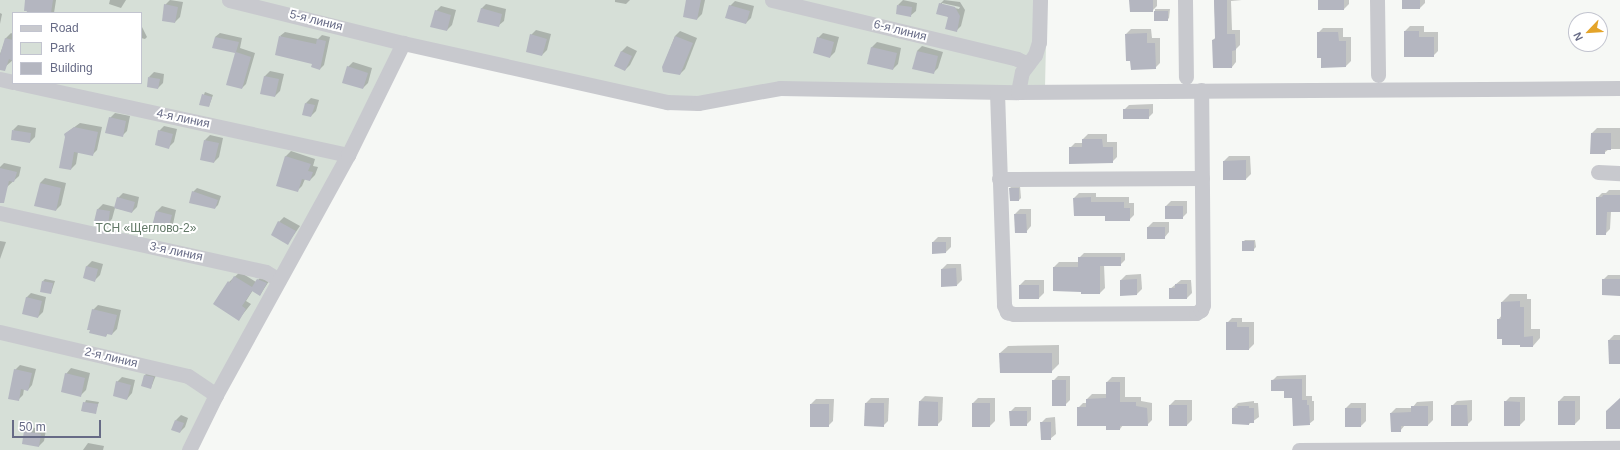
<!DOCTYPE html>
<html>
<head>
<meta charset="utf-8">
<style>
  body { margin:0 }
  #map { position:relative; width:1620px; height:450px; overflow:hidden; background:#f6f8f5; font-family:Helvetica,sans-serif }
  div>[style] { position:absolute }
  .green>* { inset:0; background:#d6dfd7 }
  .shadow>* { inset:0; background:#0003 }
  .building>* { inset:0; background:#b4b6c0 }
  .minor>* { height:15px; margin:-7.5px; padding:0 7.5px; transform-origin:7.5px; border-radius:7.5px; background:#c8c9ce }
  span { translate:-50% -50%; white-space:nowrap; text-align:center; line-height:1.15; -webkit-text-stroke:4px #fff; paint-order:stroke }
  .street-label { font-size:12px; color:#676b86 }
  .park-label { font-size:12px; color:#617866 }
  .legend { position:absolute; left:12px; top:12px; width:130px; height:72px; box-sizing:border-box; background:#fff; border:1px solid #c2c4cf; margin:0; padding:5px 7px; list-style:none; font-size:12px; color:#676b86 }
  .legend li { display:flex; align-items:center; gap:8px; height:20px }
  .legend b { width:20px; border:1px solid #c2c4cf }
  .north { position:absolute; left:1568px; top:12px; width:40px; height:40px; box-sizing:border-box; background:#fff; border:1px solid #c2c4cf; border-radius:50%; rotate:245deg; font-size:11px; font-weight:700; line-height:16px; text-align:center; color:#676b86 }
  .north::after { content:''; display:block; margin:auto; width:14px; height:18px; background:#e4a429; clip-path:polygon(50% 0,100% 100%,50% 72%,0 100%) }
  .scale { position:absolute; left:12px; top:420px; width:89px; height:18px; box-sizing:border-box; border:2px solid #676b86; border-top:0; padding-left:5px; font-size:12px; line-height:14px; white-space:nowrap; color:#676b86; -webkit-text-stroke:3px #fff; paint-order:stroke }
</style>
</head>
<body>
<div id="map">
  <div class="green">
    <i style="clip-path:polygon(evenodd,0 0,1047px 0,1045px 87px,699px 98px,667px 97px,410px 39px,193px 450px,0 450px,0 0,13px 13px,141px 13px,141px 83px,13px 83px,13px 13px)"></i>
  </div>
  <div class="shadow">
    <i style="clip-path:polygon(27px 0,56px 0,54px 13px,27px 13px)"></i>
    <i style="clip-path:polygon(110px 0,126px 0,121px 8px,109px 4px)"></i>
    <i style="clip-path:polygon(170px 0,183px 2px,180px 17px,175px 22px,165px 5px)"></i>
    <i style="clip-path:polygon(615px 0,630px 0,626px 4px,615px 2px)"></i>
    <i style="clip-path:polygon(687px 0,705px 0,702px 14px,697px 19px)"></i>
    <i style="clip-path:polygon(903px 0,917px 3px,916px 11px,910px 16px,898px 5px)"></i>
    <i style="clip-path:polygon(evenodd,944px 0,960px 2px,965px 10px,961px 26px,956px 31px,940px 4px,944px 0,942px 3px,960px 7px,959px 9px,942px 5px,942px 3px)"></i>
    <i style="clip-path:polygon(1130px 0,1157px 0,1157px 6px,1152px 11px)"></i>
    <i style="clip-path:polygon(1214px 0,1242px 0,1231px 1px,1232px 30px,1240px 30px,1240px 45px,1236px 49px,1236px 62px,1232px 67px,1213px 40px,1216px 37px)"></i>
    <i style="clip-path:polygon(1319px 0,1349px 0,1349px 4px,1344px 9px)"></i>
    <i style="clip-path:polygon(1403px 0,1425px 0,1425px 3px,1420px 8px)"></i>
    <i style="clip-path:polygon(735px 1px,754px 6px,751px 18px,746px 23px,730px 6px)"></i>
    <i style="clip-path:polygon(486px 4px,506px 9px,504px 21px,498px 26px,481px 9px)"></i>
    <i style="clip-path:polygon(441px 6px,456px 10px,452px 25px,447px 30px,436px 11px)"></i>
    <i style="clip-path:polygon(1155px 9px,1170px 9px,1169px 18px,1167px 20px,1155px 20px)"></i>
    <i style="clip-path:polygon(0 13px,2px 14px,0 24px)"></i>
    <i style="clip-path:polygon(141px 25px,147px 37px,145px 39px,141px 38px)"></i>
    <i style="clip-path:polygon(1410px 26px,1424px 26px,1424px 32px,1438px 32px,1438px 51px,1433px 56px,1405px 56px,1405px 31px)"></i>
    <i style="clip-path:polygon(1323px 28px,1343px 28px,1343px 37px,1351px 37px,1351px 61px,1346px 66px,1322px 57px,1318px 33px)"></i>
    <i style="clip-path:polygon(1131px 29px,1151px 29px,1152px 38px,1160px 38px,1160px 63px,1155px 68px,1126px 34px)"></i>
    <i style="clip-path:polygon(536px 30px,551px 34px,547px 50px,542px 55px,531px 35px)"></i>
    <i style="clip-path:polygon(680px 31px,697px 38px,685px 69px,680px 74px,663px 67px,675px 36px)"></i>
    <i style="clip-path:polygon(285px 32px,318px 39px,322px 35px,330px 37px,324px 65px,320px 69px,280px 36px)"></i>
    <i style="clip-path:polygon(11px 33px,13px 34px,13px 60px,6px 66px,0 64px,0 54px,6px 38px)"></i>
    <i style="clip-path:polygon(220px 33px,242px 38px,240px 48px,255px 53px,246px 84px,242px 88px,236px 53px,215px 37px)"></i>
    <i style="clip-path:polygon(823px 33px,839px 37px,835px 52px,830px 57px,818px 38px)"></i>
    <i style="clip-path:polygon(877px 42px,901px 48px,898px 64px,893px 69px,868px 63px,872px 47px)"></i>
    <i style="clip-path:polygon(627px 46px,637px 51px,630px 65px,625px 70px,615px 65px,622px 51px)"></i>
    <i style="clip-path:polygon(922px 46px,943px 52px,938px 68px,933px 73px,917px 51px)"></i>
    <i style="clip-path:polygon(353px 62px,372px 68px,368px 83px,363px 88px,348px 67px)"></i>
    <i style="clip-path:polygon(270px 71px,284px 74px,280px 91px,275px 96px,261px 93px,265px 76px)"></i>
    <i style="clip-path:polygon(154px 72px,164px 74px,163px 83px,158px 88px,149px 77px)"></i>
    <i style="clip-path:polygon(205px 92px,213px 95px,209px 106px,200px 104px)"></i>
    <i style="clip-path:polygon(311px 98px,319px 100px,316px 111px,311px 116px,306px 103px)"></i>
    <i style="clip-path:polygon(1153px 104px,1153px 113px,1148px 118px,1124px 110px,1129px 105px)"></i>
    <i style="clip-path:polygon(115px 113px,130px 116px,127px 131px,122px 136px,110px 118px)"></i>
    <i style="clip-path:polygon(80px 123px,102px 127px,97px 150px,92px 155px,78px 152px,76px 164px,71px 169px,65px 134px)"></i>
    <i style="clip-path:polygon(18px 125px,36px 128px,35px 137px,30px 142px,13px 130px)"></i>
    <i style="clip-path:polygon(164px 126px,177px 129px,174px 142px,169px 147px,159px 131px)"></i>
    <i style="clip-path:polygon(1597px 128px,1620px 128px,1620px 149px,1609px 149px,1604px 153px,1592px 133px)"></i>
    <i style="clip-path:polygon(1088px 134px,1107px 134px,1107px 142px,1117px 142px,1117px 157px,1112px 162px,1070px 148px,1075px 143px,1083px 143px,1083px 139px)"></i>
    <i style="clip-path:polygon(210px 135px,223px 138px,219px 157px,214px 162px,205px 140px)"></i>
    <i style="clip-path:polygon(291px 151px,315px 159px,313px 166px,318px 167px,315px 175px,310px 180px,305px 179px,302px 186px,297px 191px,277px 185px,286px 156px)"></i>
    <i style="clip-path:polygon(1229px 156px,1250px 156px,1251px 174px,1246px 179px,1224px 161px)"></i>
    <i style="clip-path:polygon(4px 163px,21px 167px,19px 176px,7px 187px,0 185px,0 167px)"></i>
    <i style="clip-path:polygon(45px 178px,66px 183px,61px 205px,56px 210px,40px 183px)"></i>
    <i style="clip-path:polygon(1012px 186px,1020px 186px,1021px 198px,1019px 200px,1010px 188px)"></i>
    <i style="clip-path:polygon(197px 188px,221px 196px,218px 205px,215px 208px,193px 192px)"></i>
    <i style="clip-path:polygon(1609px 190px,1620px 190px,1620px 211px,1611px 211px,1610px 229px,1605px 234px,1597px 198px,1602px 193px,1606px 193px)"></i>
    <i style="clip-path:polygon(123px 193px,139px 197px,137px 207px,132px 212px,115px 208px,112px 219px,107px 224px,95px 222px,98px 209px,103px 204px,115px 207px,118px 198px)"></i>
    <i style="clip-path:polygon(1079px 193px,1096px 193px,1096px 197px,1129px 197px,1129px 203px,1134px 203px,1134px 215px,1129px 220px,1106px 215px,1074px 198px)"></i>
    <i style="clip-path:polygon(1171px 201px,1187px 201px,1187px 213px,1182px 218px,1166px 206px)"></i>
    <i style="clip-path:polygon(162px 206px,176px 210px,173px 224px,168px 229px,153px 225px,157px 211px)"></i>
    <i style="clip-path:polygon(1020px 209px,1031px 209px,1031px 226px,1026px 232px,1015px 214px)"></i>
    <i style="clip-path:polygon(284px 217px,300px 226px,288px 243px,279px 222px)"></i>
    <i style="clip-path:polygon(1153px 222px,1169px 222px,1169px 232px,1164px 238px,1148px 227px)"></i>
    <i style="clip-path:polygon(938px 237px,951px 237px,951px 247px,946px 252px,933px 242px)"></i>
    <i style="clip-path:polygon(1245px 240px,1255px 240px,1256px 247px,1253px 250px,1243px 242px)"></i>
    <i style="clip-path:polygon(0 241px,6px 242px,0 259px)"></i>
    <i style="clip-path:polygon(1084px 253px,1125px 253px,1125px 260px,1120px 265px,1104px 265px,1105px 288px,1100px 293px,1082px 291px,1054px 267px,1059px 262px,1079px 262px,1079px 258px)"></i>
    <i style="clip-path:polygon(92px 261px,103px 264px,100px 275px,95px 280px,84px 278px,87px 266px)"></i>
    <i style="clip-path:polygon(947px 264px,961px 264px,962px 280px,957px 285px,942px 269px)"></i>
    <i style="clip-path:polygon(240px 272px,256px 282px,263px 275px,271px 278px,260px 295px,253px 290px,246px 301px,251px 304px,239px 319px,229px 282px)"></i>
    <i style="clip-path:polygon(1141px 274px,1142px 289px,1137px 294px,1121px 280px,1126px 275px)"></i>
    <i style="clip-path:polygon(1608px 275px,1620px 275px,1620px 295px,1603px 280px)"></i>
    <i style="clip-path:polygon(45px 279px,55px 281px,51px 293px,43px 281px)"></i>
    <i style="clip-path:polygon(1025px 280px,1044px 280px,1044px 293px,1039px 298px,1020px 285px)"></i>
    <i style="clip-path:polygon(1181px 280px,1191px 280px,1192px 293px,1187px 298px,1170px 289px)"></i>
    <i style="clip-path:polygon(31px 293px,46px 297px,43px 312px,38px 317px,26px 298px)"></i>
    <i style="clip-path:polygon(1510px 294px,1527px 294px,1527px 299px,1531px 299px,1531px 329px,1540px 329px,1540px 338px,1533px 346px,1503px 338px,1498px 320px,1502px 315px,1502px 302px)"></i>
    <i style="clip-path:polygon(98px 305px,121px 310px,117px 329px,112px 334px,108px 333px,106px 336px,93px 310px)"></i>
    <i style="clip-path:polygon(1232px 318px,1242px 318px,1242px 322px,1254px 322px,1254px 344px,1249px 349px,1227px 323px)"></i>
    <i style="clip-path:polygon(1614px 335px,1620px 335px,1620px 363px,1609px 340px)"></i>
    <i style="clip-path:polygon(1059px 345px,1059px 364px,1051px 372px,1000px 353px,1008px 346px)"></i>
    <i style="clip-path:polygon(20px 365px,36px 369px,32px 385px,28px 390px,24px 389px,23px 395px,18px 400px,15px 370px)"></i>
    <i style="clip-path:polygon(71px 368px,90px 373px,86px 390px,81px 395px,66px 374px)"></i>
    <i style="clip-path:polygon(147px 373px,156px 375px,151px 388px,145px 375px)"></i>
    <i style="clip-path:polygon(1306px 375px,1306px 396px,1312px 396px,1312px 401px,1314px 401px,1314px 420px,1309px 424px,1293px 397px,1272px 381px,1277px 376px)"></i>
    <i style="clip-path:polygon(1058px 376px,1070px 376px,1070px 400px,1065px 405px,1053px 381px)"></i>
    <i style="clip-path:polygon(122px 377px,135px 380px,132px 393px,127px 399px,117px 382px)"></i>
    <i style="clip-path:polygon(1112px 377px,1125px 377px,1125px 397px,1141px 397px,1141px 401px,1152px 403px,1152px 420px,1147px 425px,1123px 425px,1120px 429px,1107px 425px,1078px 408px,1083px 403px,1087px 403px,1087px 399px,1092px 394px,1107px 394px,1107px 382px)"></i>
    <i style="clip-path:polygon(925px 396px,943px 397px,942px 420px,937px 425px,920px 401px)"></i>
    <i style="clip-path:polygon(1564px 396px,1580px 396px,1580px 419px,1575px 424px,1559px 401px)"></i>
    <i style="clip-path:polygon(1510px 397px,1525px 397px,1525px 420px,1520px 425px,1505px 402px)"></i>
    <i style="clip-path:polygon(871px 398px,889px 398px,888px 421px,883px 426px,866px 403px)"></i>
    <i style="clip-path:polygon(978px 398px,995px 398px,995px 421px,990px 426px,973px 403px)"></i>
    <i style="clip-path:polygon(816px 399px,834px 399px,833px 421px,828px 426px,811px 426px,811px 404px)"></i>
    <i style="clip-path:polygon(86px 400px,99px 402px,95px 413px,82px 411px)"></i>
    <i style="clip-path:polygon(1175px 400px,1192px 400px,1192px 420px,1187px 425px,1170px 405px)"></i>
    <i style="clip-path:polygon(1472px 400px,1472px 420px,1467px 425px,1452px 406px,1457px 401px)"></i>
    <i style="clip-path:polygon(1254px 401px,1254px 403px,1258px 403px,1259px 417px,1249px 424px,1233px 408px,1238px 403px)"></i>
    <i style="clip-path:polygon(1433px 401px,1433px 420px,1428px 425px,1405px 425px,1400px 431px,1391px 413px,1396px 408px,1412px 408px,1417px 402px)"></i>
    <i style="clip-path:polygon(1351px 403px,1366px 403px,1366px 421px,1361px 426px,1346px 408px)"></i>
    <i style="clip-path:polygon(1015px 407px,1031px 407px,1031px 420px,1026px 425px,1010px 412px)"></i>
    <i style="clip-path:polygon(181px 415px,188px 418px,185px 427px,180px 432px,176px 420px)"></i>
    <i style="clip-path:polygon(1055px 417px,1056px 434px,1050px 439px,1041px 423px,1046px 418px)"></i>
    <i style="clip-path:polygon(30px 427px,46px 430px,44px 441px,39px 446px,25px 432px)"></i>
    <i style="clip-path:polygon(88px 443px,104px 446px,103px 450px,83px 450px)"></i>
  </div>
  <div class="building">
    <i style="clip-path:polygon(25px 0,53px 0,51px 13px,26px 13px,27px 11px,24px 11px)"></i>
    <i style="clip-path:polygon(686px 0,701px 0,697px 20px,683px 17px)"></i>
    <i style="clip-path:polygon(1129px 0,1153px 0,1153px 12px,1130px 12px)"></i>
    <i style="clip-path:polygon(1214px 0,1227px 0,1227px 34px,1235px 34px,1236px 50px,1232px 51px,1232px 68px,1213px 68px,1212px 40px,1215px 39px)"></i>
    <i style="clip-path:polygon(1318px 0,1344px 0,1344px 10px,1318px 10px)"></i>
    <i style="clip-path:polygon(1402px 0,1420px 0,1420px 9px,1402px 9px)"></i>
    <i style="clip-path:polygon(939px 3px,955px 7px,960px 16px,957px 32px,945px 29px,948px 17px,936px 14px)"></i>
    <i style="clip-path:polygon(164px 4px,178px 7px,175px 23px,162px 21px)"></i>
    <i style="clip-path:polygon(729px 5px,750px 11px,746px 24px,725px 18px)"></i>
    <i style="clip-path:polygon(897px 5px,912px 7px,911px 17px,896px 14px)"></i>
    <i style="clip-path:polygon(481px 8px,502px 14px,499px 27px,477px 22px)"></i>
    <i style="clip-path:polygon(435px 10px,451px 15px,447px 31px,430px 27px)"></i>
    <i style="clip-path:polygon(1154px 11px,1168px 11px,1168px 21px,1154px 21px)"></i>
    <i style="clip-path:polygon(1404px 31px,1419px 31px,1419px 37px,1434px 37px,1434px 57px,1404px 57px)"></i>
    <i style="clip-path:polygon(1317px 32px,1338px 32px,1339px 41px,1346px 41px,1346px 67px,1321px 68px,1321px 58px,1317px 58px)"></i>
    <i style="clip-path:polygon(1147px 33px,1147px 43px,1155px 43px,1156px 69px,1131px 70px,1130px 61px,1126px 61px,1125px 34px)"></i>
    <i style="clip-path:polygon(530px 34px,547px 39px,542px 56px,526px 52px)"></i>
    <i style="clip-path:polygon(279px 36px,316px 44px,317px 39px,326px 41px,320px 70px,311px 67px,312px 64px,275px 55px)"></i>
    <i style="clip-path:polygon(675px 36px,693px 43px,680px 75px,663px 72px,662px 67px)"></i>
    <i style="clip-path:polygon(215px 37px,239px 42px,236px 52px,251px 57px,242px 89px,226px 85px,235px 53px,212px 48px)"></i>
    <i style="clip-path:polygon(817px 37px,834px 42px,830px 58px,813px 53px)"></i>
    <i style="clip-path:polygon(5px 38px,13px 40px,13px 61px,9px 59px,5px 71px,0 70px,0 55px)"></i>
    <i style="clip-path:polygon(871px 47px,897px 53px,893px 70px,867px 64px)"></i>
    <i style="clip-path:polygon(621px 51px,632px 56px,625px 71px,614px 66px)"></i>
    <i style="clip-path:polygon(917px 51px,938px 56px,934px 74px,912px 69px)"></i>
    <i style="clip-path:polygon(347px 66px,368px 73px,363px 89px,342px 83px)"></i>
    <i style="clip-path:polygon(264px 76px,279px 79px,275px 97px,260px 94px)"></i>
    <i style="clip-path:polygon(148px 77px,160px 79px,158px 89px,147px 87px)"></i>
    <i style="clip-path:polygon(202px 94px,212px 97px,209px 107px,199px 105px)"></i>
    <i style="clip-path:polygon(305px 103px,315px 105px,311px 117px,302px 115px)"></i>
    <i style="clip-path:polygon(1123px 109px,1149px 109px,1149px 119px,1123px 119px)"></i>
    <i style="clip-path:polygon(109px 117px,126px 121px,123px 137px,105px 133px)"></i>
    <i style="clip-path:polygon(74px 127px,98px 132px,93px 156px,74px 152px,71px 170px,59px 168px,65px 137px,64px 134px)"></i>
    <i style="clip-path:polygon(12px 130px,31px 133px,30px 143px,11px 140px)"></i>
    <i style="clip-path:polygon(158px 130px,173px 134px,169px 149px,155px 145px)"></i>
    <i style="clip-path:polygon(1591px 133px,1611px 133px,1611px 150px,1605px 150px,1605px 154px,1590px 154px)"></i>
    <i style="clip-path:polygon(1082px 139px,1102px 139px,1103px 147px,1113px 147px,1113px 163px,1069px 164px,1069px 147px,1082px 147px)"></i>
    <i style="clip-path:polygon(204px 140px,219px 143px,214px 163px,200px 160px)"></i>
    <i style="clip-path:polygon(285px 156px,311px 164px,308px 171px,313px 172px,310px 181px,302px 179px,298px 192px,276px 186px)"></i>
    <i style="clip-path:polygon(1246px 160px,1246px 180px,1223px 180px,1223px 161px)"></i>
    <i style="clip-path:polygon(0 168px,17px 172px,14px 182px,9px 181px,4px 203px,0 203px)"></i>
    <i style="clip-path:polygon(40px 183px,61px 188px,56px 211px,34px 206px)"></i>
    <i style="clip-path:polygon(1009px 188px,1019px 188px,1019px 201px,1010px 201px)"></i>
    <i style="clip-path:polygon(192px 191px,218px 200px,215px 209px,189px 203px)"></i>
    <i style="clip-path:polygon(1603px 195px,1620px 195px,1620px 212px,1607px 212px,1606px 235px,1596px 235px,1596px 197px,1602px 197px)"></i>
    <i style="clip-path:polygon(117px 197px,135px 202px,132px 213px,114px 208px)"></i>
    <i style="clip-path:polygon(1091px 197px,1091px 202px,1124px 202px,1124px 208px,1130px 208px,1130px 221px,1105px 221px,1105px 216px,1074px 216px,1073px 198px)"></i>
    <i style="clip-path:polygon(1165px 206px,1183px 206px,1183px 219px,1165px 219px)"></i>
    <i style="clip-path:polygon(97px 209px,110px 211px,108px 225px,94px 222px)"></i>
    <i style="clip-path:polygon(156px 211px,172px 215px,168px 230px,152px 226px)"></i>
    <i style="clip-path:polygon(1014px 214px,1026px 214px,1027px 233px,1015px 233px)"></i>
    <i style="clip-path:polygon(278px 221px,296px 231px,288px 245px,271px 235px)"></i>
    <i style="clip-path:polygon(1147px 227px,1165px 227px,1165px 239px,1147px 239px)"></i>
    <i style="clip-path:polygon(1242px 241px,1254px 241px,1254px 251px,1242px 251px)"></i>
    <i style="clip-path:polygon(932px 242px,946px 242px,946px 253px,932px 254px)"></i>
    <i style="clip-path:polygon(1078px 257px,1121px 257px,1121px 266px,1100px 266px,1100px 294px,1081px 294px,1081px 292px,1053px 291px,1053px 267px,1078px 267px)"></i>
    <i style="clip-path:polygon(86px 266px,98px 269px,95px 282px,83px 278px)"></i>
    <i style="clip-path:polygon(956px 268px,957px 286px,941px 287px,941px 269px)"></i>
    <i style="clip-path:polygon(234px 276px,252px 287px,257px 279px,267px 283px,260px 296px,252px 291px,242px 306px,246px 309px,239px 321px,213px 304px,228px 281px,230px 283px)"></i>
    <i style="clip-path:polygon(1137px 279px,1137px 295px,1120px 296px,1120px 280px)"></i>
    <i style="clip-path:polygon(1602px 279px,1620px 279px,1620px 296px,1602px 295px)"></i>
    <i style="clip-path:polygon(42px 281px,53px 283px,51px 294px,40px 292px)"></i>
    <i style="clip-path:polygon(1175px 284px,1187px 284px,1187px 299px,1169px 299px,1169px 288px,1175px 288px)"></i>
    <i style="clip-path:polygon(1019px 285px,1039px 285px,1039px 299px,1019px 299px)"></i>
    <i style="clip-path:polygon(26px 297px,42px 301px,38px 318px,22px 314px)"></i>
    <i style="clip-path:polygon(1520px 301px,1520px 307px,1524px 307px,1524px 337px,1533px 336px,1533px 347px,1520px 347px,1520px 345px,1502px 345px,1502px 339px,1497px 339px,1497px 319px,1501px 319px,1501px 302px)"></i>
    <i style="clip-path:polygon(92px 309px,117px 315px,112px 335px,107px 334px,106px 337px,89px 333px,90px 330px,87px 330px)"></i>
    <i style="clip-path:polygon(1226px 322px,1237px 322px,1237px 327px,1249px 327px,1249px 350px,1226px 350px)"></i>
    <i style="clip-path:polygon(1608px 340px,1620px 340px,1620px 364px,1609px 364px)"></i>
    <i style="clip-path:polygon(999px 353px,1052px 353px,1052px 373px,1000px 373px)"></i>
    <i style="clip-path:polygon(14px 369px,32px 373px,28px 391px,21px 389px,19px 401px,8px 399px)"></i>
    <i style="clip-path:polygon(65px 373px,85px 378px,81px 397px,61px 392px)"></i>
    <i style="clip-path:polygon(144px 375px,154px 377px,151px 389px,141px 386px)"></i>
    <i style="clip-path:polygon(1284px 379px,1302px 379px,1302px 400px,1307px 400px,1307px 405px,1309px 405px,1310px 425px,1293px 426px,1292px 398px,1284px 398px,1284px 391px,1271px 391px,1271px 380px)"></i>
    <i style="clip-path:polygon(1052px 380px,1066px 380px,1066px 406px,1052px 406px)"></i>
    <i style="clip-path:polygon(116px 381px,131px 385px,127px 400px,113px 396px)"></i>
    <i style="clip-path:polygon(1106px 382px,1120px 382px,1120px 402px,1136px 402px,1136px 406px,1147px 408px,1148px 426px,1120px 426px,1120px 430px,1106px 430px,1106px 426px,1077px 426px,1077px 407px,1086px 407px,1086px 399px,1106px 398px)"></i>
    <i style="clip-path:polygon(1620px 398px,1620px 429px,1606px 429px,1606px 411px)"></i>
    <i style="clip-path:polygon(919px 401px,938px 402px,938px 426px,918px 426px)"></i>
    <i style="clip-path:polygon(1504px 401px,1520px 402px,1520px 426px,1504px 426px)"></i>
    <i style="clip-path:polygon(1558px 401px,1575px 401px,1575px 425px,1558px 425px)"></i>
    <i style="clip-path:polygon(83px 402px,98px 404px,96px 414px,81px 411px)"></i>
    <i style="clip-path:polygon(865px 403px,884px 403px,884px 427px,864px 426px)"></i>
    <i style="clip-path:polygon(972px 403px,990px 403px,990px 427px,972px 427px)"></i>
    <i style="clip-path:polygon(810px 404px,829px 404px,829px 427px,810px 427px)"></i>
    <i style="clip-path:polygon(1169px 405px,1187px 405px,1187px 426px,1169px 426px)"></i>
    <i style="clip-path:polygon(1451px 405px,1467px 405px,1468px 426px,1451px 426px)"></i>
    <i style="clip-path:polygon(1237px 406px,1249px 406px,1249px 408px,1254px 408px,1254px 423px,1249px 423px,1249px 425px,1232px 424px,1232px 408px,1238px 408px)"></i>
    <i style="clip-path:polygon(1411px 406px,1428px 406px,1428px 426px,1401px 426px,1401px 432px,1391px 432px,1390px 413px,1411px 412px)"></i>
    <i style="clip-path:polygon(1345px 408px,1361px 408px,1361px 427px,1345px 427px)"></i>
    <i style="clip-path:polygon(1009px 411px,1027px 411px,1027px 426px,1010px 426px)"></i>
    <i style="clip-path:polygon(175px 420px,184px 423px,180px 433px,171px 430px)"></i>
    <i style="clip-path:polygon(1040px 422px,1051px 422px,1051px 440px,1041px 440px)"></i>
    <i style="clip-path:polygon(24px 431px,41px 434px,39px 447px,22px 444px)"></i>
  </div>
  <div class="minor">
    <i style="left:229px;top:0;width:179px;rotate:13.9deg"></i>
    <i style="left:403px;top:43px;width:271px;rotate:12.6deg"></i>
    <i style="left:667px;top:102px;width:31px;rotate:2deg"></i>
    <i style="left:698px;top:103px;width:83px;rotate:-10.4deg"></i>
    <i style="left:780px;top:88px;width:238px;rotate:1deg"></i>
    <i style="left:1018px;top:92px;width:602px;rotate:-0.38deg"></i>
    <i style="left:772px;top:0;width:252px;rotate:13.5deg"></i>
    <i style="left:1017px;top:59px;width:12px;rotate:24deg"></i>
    <i style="left:1185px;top:0;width:77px;rotate:89.3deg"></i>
    <i style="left:1377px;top:0;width:75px;rotate:89.2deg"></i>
    <i style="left:0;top:79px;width:13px;rotate:13deg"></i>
    <i style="left:18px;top:83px;width:338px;rotate:12.3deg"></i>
    <i style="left:997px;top:92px;width:213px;rotate:88.1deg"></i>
    <i style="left:1004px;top:305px;width:8px;rotate:67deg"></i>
    <i style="left:1007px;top:312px;width:7px;rotate:16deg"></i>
    <i style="left:1014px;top:314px;width:182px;rotate:-0.3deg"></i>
    <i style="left:1196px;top:313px;width:6px;rotate:-31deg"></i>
    <i style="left:1201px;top:310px;width:5px;rotate:-68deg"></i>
    <i style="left:1203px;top:305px;width:215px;rotate:-90.5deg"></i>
    <i style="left:1018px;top:92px;width:20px;rotate:-79deg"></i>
    <i style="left:1022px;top:72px;width:21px;rotate:-53deg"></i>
    <i style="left:1035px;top:55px;width:14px;rotate:-73deg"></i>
    <i style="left:1039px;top:42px;width:42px;rotate:-88.6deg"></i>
    <i style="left:1598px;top:172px;width:22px;rotate:3deg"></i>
    <i style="left:999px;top:179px;width:203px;rotate:-0.3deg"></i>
    <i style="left:0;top:213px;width:272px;rotate:12.5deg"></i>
    <i style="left:266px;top:272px;width:15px;rotate:32deg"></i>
    <i style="left:0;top:332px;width:193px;rotate:13.2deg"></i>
    <i style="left:188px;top:376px;width:34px;rotate:34deg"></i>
    <i style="left:189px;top:450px;width:61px;rotate:-63.9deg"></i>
    <i style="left:216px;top:395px;width:274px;rotate:-61.2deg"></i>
    <i style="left:348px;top:155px;width:125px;rotate:-63.8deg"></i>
    <i style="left:1299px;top:450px;width:321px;rotate:-0.4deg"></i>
  </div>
  <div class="street-label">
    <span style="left:316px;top:21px;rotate:14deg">5-я линия</span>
    <span style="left:900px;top:31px;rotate:14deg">6-я линия</span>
    <span style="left:183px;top:119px;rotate:12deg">4-я линия</span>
    <span style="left:176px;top:252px;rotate:12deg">3-я линия</span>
    <span style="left:111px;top:358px;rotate:13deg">2-я линия</span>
  </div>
  <div class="park-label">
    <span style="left:146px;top:229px">ТСН «Щеглово-2»</span>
  </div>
  <ul class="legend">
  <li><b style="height:5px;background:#c8c9ce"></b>Road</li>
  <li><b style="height:11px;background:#d6dfd7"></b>Park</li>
  <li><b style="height:11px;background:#b4b6c0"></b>Building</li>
  </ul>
  <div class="north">N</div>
  <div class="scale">50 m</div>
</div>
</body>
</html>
